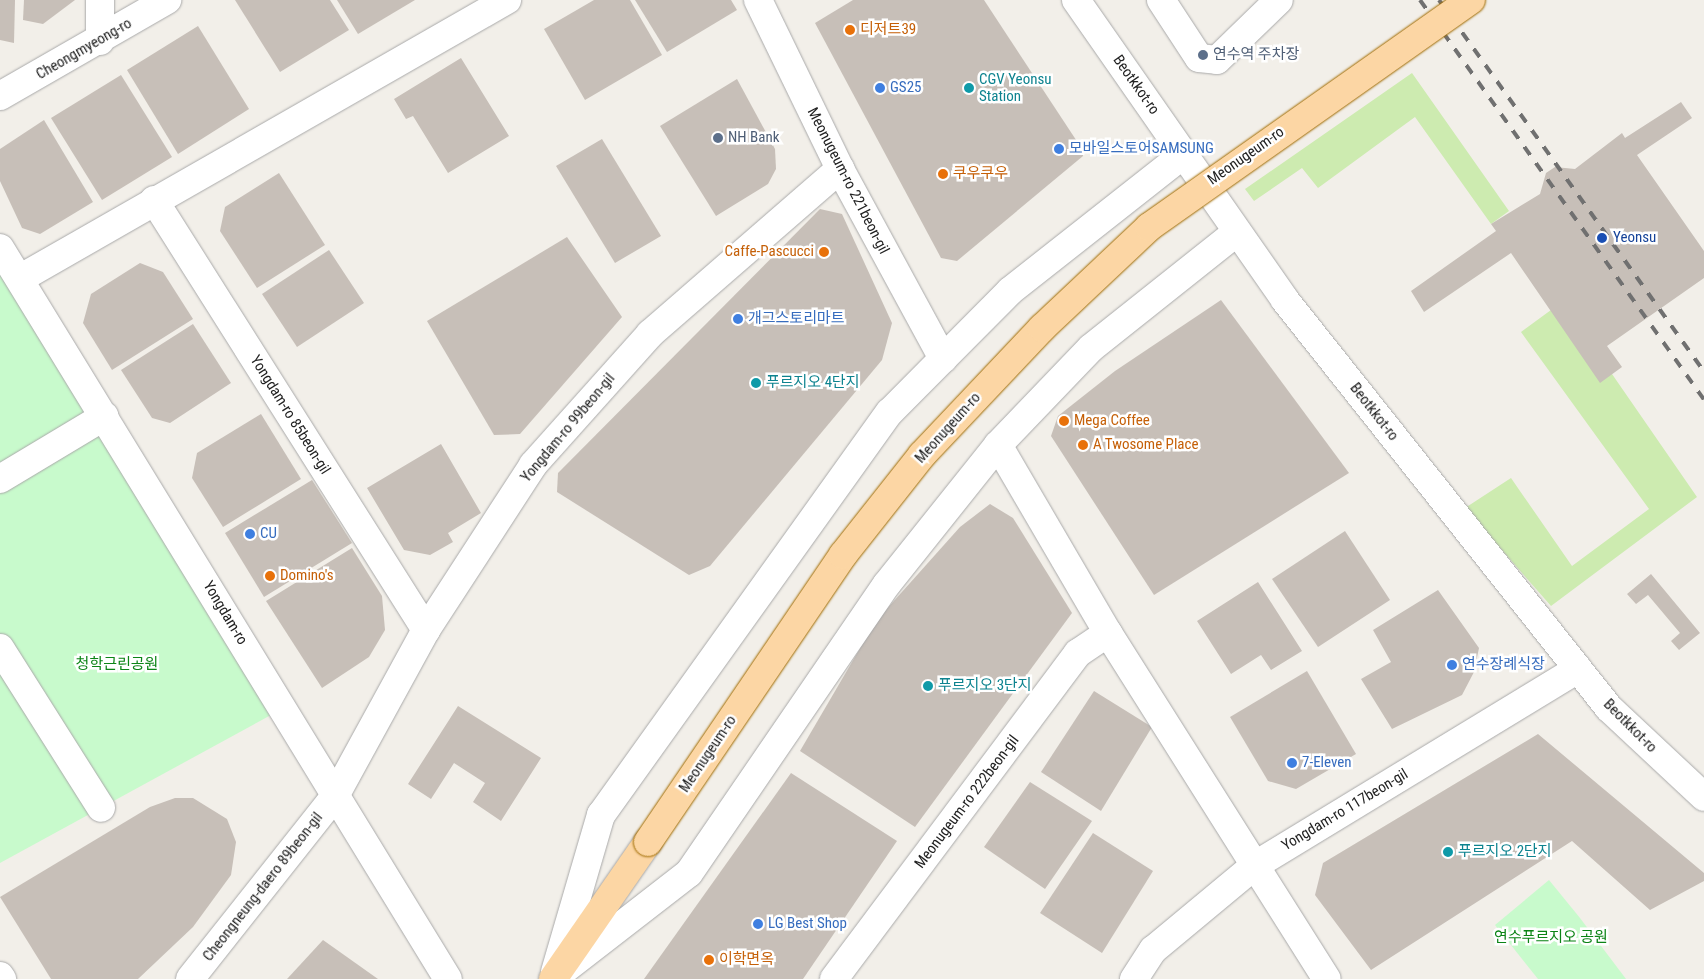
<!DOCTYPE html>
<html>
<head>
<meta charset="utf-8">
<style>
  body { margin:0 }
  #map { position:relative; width:1704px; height:979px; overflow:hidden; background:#f2efe9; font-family:"Roboto Condensed","Noto Sans KR",sans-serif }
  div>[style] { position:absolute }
  .grass>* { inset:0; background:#cdebb0 }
  .park>* { inset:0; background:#c8facc }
  .building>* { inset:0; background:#c7bfb8 }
  .roads { filter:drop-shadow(0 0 1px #a9a9a9) drop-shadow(0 0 1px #a9a9a9) }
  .minor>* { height:28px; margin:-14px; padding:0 14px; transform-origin:14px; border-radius:14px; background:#fff }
  .major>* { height:28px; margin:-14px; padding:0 14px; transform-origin:14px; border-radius:14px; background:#fcd6a4 }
  .rail>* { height:4px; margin-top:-2px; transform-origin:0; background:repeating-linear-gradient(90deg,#707070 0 10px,transparent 0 20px) }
  .bridges { filter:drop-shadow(0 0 1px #a06b00) drop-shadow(0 0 1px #a06b00) }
  .major-bridge>* { height:28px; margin:-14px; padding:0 14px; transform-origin:14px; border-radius:14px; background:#fcd6a4 }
  .dots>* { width:14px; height:14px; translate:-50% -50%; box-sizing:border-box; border:2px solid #fff; border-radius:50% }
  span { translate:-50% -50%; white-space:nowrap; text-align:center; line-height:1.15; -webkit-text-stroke:5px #fff; paint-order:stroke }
  .food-label { font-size:15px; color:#c56008 }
  .left { translate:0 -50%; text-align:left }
  .right { translate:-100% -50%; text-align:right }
  .street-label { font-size:15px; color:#222 }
  .service-label { font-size:15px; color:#4e5e75 }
  .culture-label { font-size:15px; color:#0d838f }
  .shop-label { font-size:15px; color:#366cbe }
  .transit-label { font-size:15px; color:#164399 }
  .park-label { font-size:15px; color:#0c8416 }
</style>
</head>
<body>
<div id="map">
  <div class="grass">
    <i style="clip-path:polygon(1412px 73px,1509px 211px,1491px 224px,1415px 117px,1318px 188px,1302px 168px,1254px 201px,1245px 189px)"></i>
    <i style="clip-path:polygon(1551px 310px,1612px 374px,1697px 497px,1551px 606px,1465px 508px,1511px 478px,1572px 566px,1649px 509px,1521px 332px)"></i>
  </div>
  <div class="park">
    <i style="clip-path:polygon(0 263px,282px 709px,0 863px)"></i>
    <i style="clip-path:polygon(1549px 880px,1580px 918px,1626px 979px,1538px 979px,1495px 925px)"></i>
  </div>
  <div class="building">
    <i style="clip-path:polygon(0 0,15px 0,14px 43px,0 40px)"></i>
    <i style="clip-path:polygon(24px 0,75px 0,43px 24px,23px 20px)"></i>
    <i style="clip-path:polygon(235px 0,330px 0,349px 30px,280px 72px)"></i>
    <i style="clip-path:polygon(337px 0,415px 0,358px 34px)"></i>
    <i style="clip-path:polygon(594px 0,630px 0,662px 55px,585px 100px,544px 29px)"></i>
    <i style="clip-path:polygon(635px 0,731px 0,737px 10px,667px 52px)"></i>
    <i style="clip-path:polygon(853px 0,984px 0,1082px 149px,1083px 156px,957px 261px,941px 258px,815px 23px)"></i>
    <i style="clip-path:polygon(198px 26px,249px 109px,178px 154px,127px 70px)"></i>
    <i style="clip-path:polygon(461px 58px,509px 136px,448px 173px,413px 116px,406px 119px,394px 99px)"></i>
    <i style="clip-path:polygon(121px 75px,172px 157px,102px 200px,51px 118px)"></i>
    <i style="clip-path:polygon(737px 79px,775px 149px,776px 169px,768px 184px,716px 216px,660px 126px)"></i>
    <i style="clip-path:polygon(1681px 102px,1692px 118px,1637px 155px,1704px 251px,1704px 278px,1607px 346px,1622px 367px,1600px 383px,1511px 253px,1424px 312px,1411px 291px,1496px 231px,1491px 224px,1540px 194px,1546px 173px,1555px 167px,1575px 169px,1622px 133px,1625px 138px)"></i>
    <i style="clip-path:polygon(44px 120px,93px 202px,40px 234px,22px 228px,0 181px,0 149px)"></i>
    <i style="clip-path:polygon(602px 139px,661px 236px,615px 263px,556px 166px)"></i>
    <i style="clip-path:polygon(279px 173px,325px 245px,257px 288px,220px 231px,225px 207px)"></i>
    <i style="clip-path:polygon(820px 209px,842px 214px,892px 323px,882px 360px,710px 566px,689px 575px,557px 492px,558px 473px)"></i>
    <i style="clip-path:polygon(567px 237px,622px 317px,520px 434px,494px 435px,427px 321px)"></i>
    <i style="clip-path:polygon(329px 250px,364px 303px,297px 347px,262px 294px)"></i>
    <i style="clip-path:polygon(140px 263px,163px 272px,193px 319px,112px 370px,83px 323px,91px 294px)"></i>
    <i style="clip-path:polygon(1221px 300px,1349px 473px,1154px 595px,1051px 436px,1058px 416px,1115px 371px)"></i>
    <i style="clip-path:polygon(193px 324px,231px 383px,170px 423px,152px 418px,121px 370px)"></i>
    <i style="clip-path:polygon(261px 414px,301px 479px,223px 527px,192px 478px,197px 453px)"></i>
    <i style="clip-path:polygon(441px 444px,481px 513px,448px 533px,453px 542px,430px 555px,404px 550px,367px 488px)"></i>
    <i style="clip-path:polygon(312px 480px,352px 543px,264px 597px,225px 533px)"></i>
    <i style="clip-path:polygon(990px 504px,1013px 518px,1072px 613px,915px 827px,800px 751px,876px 621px,960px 527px)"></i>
    <i style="clip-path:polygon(1345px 531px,1390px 600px,1318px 647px,1272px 579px)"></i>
    <i style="clip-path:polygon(352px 548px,382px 596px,385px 630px,369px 657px,322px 688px,266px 601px)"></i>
    <i style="clip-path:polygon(1651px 574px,1700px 633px,1679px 650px,1671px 641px,1680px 633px,1648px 595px,1636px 604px,1627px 594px)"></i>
    <i style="clip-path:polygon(1258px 582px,1302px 651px,1271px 670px,1261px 655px,1231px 674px,1197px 621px)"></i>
    <i style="clip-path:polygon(1438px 590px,1479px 648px,1474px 672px,1462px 695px,1392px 729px,1361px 679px,1391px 662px,1373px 630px)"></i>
    <i style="clip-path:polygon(1307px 671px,1356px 754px,1296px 789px,1268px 781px,1230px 717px)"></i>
    <i style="clip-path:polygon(1094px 691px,1152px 727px,1101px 811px,1041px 772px)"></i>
    <i style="clip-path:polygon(458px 706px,541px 758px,501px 821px,473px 802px,485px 783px,454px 763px,431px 799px,408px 784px)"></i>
    <i style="clip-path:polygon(1538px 734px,1704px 873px,1704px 881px,1650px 910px,1572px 841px,1371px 970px,1315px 895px,1323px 863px)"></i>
    <i style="clip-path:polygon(791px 773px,897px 841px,803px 979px,644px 979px)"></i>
    <i style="clip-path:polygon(1030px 782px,1092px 821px,1045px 889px,984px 847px)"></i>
    <i style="clip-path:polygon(175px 798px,193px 798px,227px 819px,236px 842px,231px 875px,193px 927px,138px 979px,51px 979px,0 897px,150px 807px)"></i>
    <i style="clip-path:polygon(1093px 833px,1153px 871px,1102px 953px,1040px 913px)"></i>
    <i style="clip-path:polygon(323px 940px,378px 979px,287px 979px)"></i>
  </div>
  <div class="roads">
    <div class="minor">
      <i style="left:758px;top:0;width:188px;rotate:64.1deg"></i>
      <i style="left:840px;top:169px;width:216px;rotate:61.5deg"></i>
      <i style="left:1076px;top:0;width:366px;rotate:55.1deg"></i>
      <i style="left:1285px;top:300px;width:521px;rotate:51.55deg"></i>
      <i style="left:1609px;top:708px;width:130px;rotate:43.1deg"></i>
      <i style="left:1161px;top:0;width:69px;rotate:56.8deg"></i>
      <i style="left:1199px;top:58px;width:18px;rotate:6deg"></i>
      <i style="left:1217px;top:60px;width:86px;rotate:-44.1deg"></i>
      <i style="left:100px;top:41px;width:41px;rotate:-90deg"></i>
      <i style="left:0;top:96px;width:193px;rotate:-29.9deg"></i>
      <i style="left:154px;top:200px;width:509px;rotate:57.68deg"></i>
      <i style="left:0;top:248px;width:857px;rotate:58.5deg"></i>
      <i style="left:21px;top:278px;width:560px;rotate:-29.77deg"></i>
      <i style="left:998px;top:445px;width:218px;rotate:59.7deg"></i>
      <i style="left:1108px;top:633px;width:409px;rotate:57.7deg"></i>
      <i style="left:0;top:479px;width:122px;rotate:-31deg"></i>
      <i style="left:0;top:648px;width:189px;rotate:57.7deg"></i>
      <i style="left:555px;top:972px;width:164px;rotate:-73.7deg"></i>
      <i style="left:601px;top:815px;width:496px;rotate:-54.4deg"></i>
      <i style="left:890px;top:412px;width:170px;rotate:-45.2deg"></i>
      <i style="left:1010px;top:291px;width:221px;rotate:-38.2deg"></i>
      <i style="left:560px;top:973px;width:163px;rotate:-37.8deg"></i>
      <i style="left:689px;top:873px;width:350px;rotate:-55.6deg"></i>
      <i style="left:887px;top:584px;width:178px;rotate:-51.4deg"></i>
      <i style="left:998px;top:445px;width:134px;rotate:-46.2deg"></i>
      <i style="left:1091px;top:348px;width:186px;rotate:-38.5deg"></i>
      <i style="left:0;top:976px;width:4px;rotate:56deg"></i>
      <i style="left:190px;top:979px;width:233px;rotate:-51.6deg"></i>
      <i style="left:335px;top:796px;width:189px;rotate:-61.3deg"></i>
      <i style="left:426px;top:630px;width:197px;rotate:-57deg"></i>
      <i style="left:533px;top:465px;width:176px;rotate:-48.2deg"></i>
      <i style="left:650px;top:334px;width:252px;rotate:-41deg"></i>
      <i style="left:834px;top:979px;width:407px;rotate:-53.2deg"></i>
      <i style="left:1078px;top:653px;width:36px;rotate:-34deg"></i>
      <i style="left:1134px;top:979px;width:35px;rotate:-57deg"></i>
      <i style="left:1153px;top:950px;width:131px;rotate:-39.7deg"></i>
      <i style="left:1254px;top:866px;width:379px;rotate:-31.3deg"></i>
    </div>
    <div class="major">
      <i style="left:553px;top:979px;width:167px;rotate:-55.3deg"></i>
    </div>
  </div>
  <div class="rail">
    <i style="left:1420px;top:0;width:490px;rotate:54.6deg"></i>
    <i style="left:1439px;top:0;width:456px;rotate:54.5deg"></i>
  </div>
  <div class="bridges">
    <div class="major-bridge">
      <i style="left:648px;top:842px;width:347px;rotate:-55.8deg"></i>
      <i style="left:843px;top:555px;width:127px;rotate:-51.7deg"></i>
      <i style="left:922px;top:455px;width:175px;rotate:-46.6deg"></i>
      <i style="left:1042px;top:328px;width:147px;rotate:-43.3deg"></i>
      <i style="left:1149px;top:227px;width:394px;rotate:-35.2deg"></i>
    </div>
  </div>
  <div class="dots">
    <i style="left:850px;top:30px;background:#e8710a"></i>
    <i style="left:1203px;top:55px;background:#5c6f8a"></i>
    <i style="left:880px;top:88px;background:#3f7fe0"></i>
    <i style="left:969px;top:88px;background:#0f9aa8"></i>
    <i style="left:718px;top:138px;background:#5c6f8a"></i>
    <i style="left:1059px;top:149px;background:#3f7fe0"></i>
    <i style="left:943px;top:174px;background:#e8710a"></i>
    <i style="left:1602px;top:238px;background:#1a4fb4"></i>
    <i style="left:824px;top:252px;background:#e8710a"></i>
    <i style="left:738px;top:319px;background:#3f7fe0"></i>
    <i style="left:756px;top:383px;background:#0f9aa8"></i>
    <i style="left:1064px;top:421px;background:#e8710a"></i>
    <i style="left:1083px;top:445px;background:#e8710a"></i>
    <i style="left:250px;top:534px;background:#3f7fe0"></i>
    <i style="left:270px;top:576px;background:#e8710a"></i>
    <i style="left:1452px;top:665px;background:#3f7fe0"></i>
    <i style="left:928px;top:686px;background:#0f9aa8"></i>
    <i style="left:1292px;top:763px;background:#3f7fe0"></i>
    <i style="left:1448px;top:852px;background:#0f9aa8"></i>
    <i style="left:758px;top:924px;background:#3f7fe0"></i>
    <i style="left:709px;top:960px;background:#e8710a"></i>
  </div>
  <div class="food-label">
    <span class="left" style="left:860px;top:30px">디저트39</span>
    <span class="left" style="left:953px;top:174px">쿠우쿠우</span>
    <span class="right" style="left:814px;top:252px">Caffe-Pascucci</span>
    <span class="left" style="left:1074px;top:421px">Mega Coffee</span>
    <span class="left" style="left:1093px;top:445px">A Twosome Place</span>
    <span class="left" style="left:280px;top:576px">Domino's</span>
    <span class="left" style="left:719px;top:960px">이학면옥</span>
  </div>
  <div class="street-label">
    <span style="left:84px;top:49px;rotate:-30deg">Cheongmyeong-ro</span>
    <span style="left:1136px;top:85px;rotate:55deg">Beotkkot-ro</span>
    <span style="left:1246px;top:156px;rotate:-35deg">Meonugeum-ro</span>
    <span style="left:848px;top:181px;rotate:63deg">Meonugeum-ro 221beon-gil</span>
    <span style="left:1374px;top:412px;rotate:52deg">Beotkkot-ro</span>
    <span style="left:290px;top:415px;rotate:58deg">Yongdam-ro 85beon-gil</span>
    <span style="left:568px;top:428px;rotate:-50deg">Yongdam-ro 99beon-gil</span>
    <span style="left:948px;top:428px;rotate:-48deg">Meonugeum-ro</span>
    <span style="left:225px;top:613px;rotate:59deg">Yongdam-ro</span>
    <span style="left:1630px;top:726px;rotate:45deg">Beotkkot-ro</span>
    <span style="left:708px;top:754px;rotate:-56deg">Meonugeum-ro</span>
    <span style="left:967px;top:802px;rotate:-53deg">Meonugeum-ro 222beon-gil</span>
    <span style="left:1345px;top:810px;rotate:-31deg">Yongdam-ro 117beon-gil</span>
    <span style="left:263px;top:887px;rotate:-52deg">Cheongneung-daero 89beon-gil</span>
  </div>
  <div class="service-label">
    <span class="left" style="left:1213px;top:55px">연수역 주차장</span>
    <span class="left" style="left:728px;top:138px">NH Bank</span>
  </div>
  <div class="culture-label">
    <span class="left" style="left:979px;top:88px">CGV Yeonsu<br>Station</span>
    <span class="left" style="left:766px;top:383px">푸르지오 4단지</span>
    <span class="left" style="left:938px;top:686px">푸르지오 3단지</span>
    <span class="left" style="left:1458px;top:852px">푸르지오 2단지</span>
  </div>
  <div class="shop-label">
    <span class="left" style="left:890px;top:88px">GS25</span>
    <span class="left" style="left:1069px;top:149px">모바일스토어SAMSUNG</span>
    <span class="left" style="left:748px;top:319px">개그스토리마트</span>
    <span class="left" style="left:260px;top:534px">CU</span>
    <span class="left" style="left:1462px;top:665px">연수장례식장</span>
    <span class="left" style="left:1302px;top:763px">7-Eleven</span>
    <span class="left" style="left:768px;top:924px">LG Best Shop</span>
  </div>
  <div class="transit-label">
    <span class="left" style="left:1613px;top:238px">Yeonsu</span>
  </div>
  <div class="park-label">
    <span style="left:117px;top:665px">청학근린공원</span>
    <span style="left:1551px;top:938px">연수푸르지오 공원</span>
  </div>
</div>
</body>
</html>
